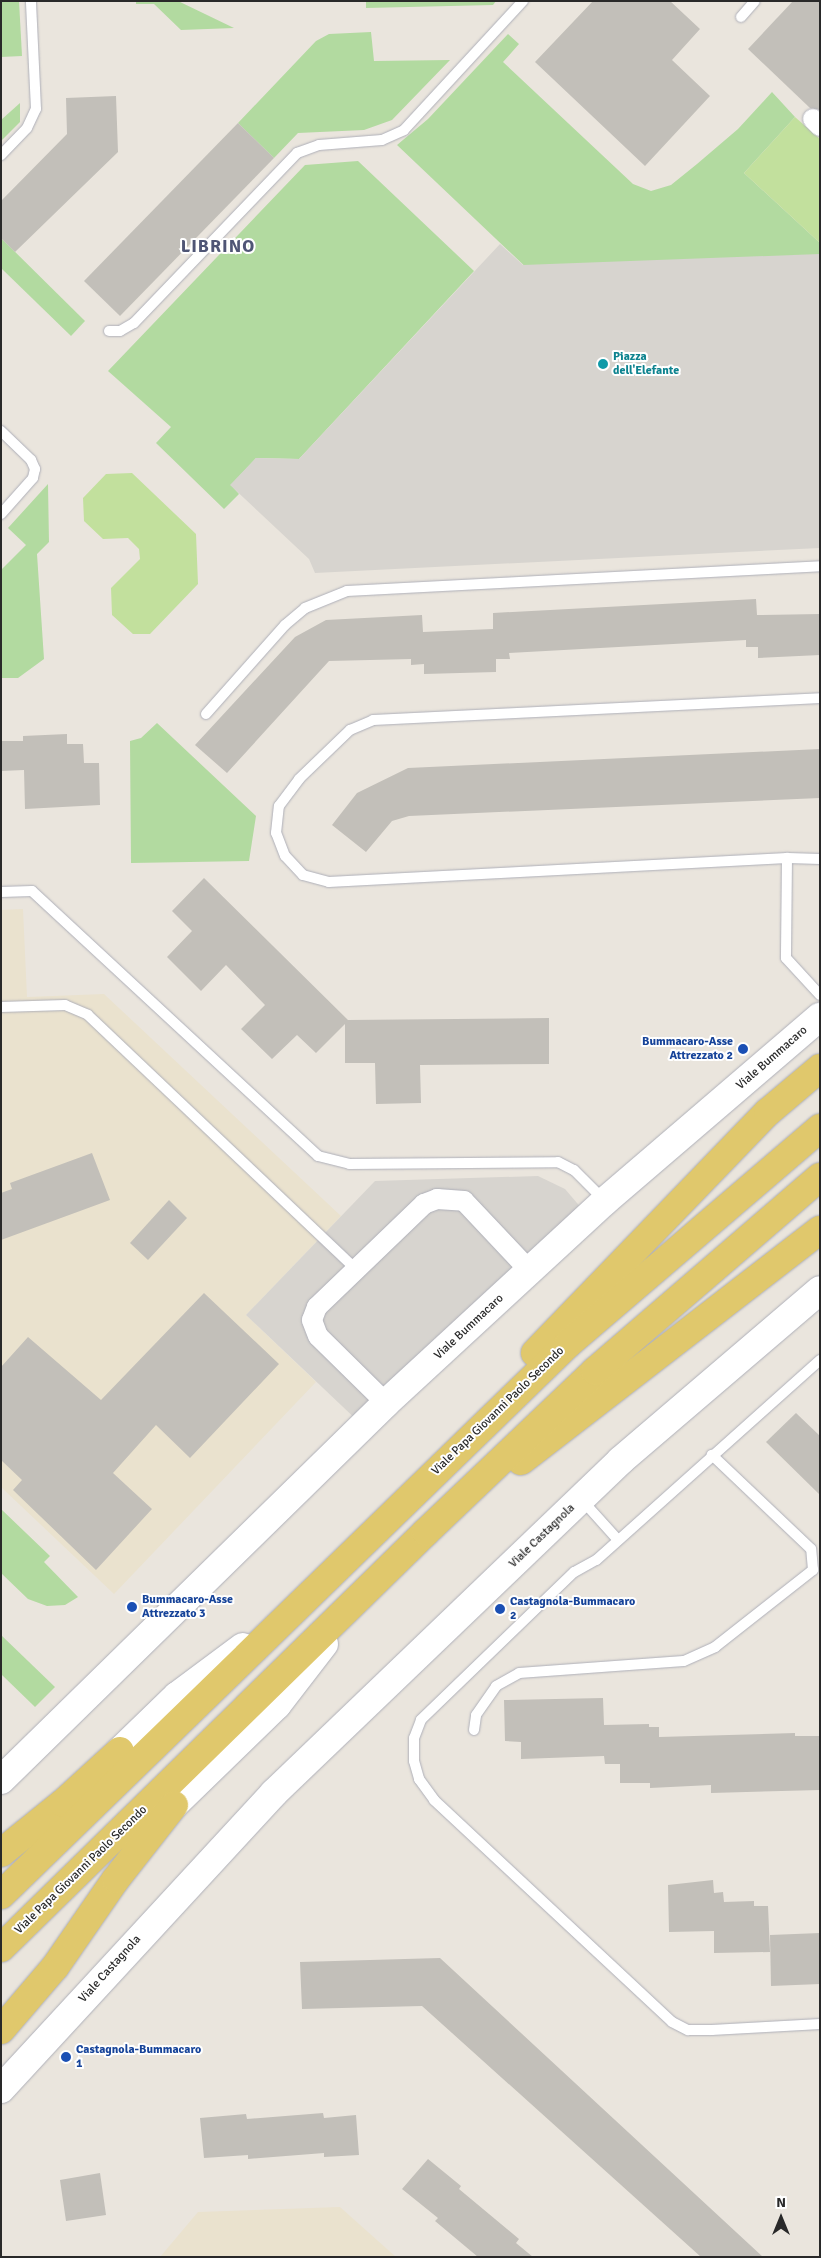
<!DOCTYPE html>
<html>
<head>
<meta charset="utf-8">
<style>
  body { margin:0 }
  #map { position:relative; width:821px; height:2258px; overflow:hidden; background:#eae5dd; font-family:Signika,sans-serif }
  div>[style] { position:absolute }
  .education>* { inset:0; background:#eae2ce }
  .green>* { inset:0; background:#b2daa0 }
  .pitch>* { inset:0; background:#c2e09d }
  .plaza>* { inset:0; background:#d7d4cf }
  .building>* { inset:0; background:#c2bfb9 }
  .roads { filter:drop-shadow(0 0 1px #aeafb8) drop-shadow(0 0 1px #aeafb8) }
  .lane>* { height:10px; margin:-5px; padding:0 5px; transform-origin:5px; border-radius:5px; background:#fff }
  .street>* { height:20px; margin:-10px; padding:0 10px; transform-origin:10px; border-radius:10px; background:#fff }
  .secondary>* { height:28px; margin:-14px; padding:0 14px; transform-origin:14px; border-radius:14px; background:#fff }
  .primary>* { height:28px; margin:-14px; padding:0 14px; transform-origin:14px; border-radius:14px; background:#e0c86c }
  .dots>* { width:14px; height:14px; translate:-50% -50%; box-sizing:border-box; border:2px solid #fff; border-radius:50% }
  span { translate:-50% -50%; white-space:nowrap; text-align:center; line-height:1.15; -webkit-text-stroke:4px #fff; paint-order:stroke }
  .culture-label { font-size:12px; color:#0d838f; font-weight:700 }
  .left { translate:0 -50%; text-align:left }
  .transit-label { font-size:12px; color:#164399; font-weight:700 }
  .right { translate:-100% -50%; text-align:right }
  .street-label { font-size:12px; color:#292929 }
  .district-label { font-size:18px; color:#4f5575; font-weight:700; letter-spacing:1px }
  .frame { position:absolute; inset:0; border:2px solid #292929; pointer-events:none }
  .north { position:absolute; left:756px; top:2193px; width:50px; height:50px; -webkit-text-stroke:4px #fff; paint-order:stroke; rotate:0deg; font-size:14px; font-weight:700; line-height:20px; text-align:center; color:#292929 }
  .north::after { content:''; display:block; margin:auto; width:18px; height:22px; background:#292929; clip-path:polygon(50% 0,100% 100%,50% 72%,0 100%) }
</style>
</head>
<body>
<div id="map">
  <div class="education">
    <i style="clip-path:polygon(23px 909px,27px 997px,104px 994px,341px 1216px,246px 1315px,316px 1382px,114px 1594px,1px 1487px,1px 910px)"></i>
    <i style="clip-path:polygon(340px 2207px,396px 2257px,160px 2257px,198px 2212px)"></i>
  </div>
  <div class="green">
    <i style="clip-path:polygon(1px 1px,19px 1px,22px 56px,1px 57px)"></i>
    <i style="clip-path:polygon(136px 1px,178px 1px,234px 28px,181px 30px,154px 4px,136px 4px)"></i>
    <i style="clip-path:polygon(366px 1px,496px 1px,493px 5px,366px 8px)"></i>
    <i style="clip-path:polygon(371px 32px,374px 61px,450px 60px,392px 120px,364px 130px,298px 133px,274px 158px,238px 123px,316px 41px,329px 34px)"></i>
    <i style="clip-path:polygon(508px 34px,519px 44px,503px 62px,633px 184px,651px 191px,671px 185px,697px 164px,738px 129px,772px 92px,795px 117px,744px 173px,820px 243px,820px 263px,532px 273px,397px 145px,428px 119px)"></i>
    <i style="clip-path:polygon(20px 103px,20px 122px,1px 141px,1px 120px)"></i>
    <i style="clip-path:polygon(358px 161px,474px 271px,299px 459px,256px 458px,231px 485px,239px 494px,224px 509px,156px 443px,171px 427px,108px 371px,305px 165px)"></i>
    <i style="clip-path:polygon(1px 238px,85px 321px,71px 336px,1px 268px)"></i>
    <i style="clip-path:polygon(48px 484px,49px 542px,37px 554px,44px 659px,18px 678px,1px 678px,1px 570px,26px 545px,8px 528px)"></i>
    <i style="clip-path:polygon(157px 723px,256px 816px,249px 861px,131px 863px,130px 741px,141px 738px)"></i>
    <i style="clip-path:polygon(1px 1509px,50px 1556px,44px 1562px,78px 1597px,65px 1605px,47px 1606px,28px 1599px,1px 1573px)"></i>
    <i style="clip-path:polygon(1px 1635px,55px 1687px,35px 1707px,1px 1674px)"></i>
  </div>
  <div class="pitch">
    <i style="clip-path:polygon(795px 117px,820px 139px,820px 243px,744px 173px)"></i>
    <i style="clip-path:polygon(132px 473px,196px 534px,198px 584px,150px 634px,133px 634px,112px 615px,111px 588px,140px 559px,139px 549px,128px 538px,103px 539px,84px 521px,83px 498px,106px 474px)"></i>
  </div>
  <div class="plaza">
    <i style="clip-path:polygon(500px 244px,523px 265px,820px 254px,820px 548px,315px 573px,309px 559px,230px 485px,256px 458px,299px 459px)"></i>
    <i style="clip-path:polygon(538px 1176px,565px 1189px,589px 1217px,362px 1425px,246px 1315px,375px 1181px)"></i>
  </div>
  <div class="building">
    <i style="clip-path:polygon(593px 1px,670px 1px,700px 29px,672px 60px,710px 96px,645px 166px,535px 62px)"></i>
    <i style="clip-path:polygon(793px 1px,820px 1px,820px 110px,810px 108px,748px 49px)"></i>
    <i style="clip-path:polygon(116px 96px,118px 152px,15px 252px,1px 238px,1px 201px,67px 134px,66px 98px)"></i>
    <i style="clip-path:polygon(238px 123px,274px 158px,120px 316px,84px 281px)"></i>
    <i style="clip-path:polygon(756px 599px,757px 615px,820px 614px,820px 655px,758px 658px,758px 647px,746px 647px,746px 640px,509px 653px,510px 659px,496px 659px,496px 672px,424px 674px,424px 664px,411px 665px,411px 659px,329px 661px,227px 773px,195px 745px,295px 637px,326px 620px,422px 615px,423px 632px,493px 629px,493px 613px)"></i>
    <i style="clip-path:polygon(67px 734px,67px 744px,83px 744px,84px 763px,99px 763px,100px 805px,25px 809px,24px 770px,1px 771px,1px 741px,23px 741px,23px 736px)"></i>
    <i style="clip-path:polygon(820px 749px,820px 798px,409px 816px,392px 821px,366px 852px,332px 825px,357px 793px,408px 768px)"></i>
    <i style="clip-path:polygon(204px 878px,348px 1020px,549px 1018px,549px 1064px,420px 1065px,421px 1103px,376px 1104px,375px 1063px,345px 1063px,345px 1024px,316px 1053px,297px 1035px,272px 1059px,241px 1029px,265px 1005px,226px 965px,201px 991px,167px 957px,192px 931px,172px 911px)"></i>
    <i style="clip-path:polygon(92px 1153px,110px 1200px,1px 1240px,1px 1193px,12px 1189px,10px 1183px)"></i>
    <i style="clip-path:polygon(169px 1200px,187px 1218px,148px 1260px,130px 1243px)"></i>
    <i style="clip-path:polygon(204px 1293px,279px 1364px,190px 1458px,156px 1425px,113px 1473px,152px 1509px,96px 1570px,13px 1490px,22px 1480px,1px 1460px,1px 1367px,28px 1337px,101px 1400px)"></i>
    <i style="clip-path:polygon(796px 1413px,820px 1436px,820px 1495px,766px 1442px)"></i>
    <i style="clip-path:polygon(603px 1698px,604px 1725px,649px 1724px,649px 1727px,659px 1727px,659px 1737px,795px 1733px,795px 1736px,820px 1736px,820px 1790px,711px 1793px,711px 1785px,650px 1788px,650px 1783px,620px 1783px,620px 1764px,605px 1764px,604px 1756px,521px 1759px,521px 1742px,505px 1741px,504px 1700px)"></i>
    <i style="clip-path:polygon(713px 1880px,714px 1893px,723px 1892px,724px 1902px,754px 1901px,754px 1906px,768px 1906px,770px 1952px,714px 1953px,714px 1931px,669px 1932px,668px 1885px)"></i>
    <i style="clip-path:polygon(820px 1933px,820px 1984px,771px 1986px,770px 1935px)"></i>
    <i style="clip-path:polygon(440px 1958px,763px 2257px,701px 2257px,422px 2006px,302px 2009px,300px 1962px)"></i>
    <i style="clip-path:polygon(323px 2113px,324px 2118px,356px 2115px,359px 2155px,324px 2157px,324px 2153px,248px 2159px,248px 2155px,204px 2158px,200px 2118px,246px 2114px,247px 2119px)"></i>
    <i style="clip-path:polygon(428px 2159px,461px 2186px,459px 2189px,519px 2239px,516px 2243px,533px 2257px,478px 2257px,435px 2221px,438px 2218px,402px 2189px)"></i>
    <i style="clip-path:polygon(100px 2173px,106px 2215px,66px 2221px,60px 2180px)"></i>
  </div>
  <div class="roads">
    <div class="lane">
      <i style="left:741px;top:17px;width:21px;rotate:-49deg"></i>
      <i style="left:1px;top:155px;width:37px;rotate:-46deg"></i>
      <i style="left:27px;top:128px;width:21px;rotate:-65deg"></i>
      <i style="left:36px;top:109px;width:108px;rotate:-92.7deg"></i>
      <i style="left:109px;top:331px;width:11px"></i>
      <i style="left:120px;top:331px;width:16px;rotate:-30deg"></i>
      <i style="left:134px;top:323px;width:236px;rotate:-46.2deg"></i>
      <i style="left:297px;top:153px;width:23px;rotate:-20deg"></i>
      <i style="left:319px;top:145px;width:63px;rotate:-4.5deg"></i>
      <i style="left:382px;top:140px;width:24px;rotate:-24deg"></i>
      <i style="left:404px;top:130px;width:176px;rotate:-47.3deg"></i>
      <i style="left:1px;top:431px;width:42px;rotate:44deg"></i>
      <i style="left:31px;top:460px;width:10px;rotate:66deg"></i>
      <i style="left:35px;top:469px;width:9px;rotate:103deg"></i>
      <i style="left:33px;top:478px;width:48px;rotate:131.6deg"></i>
      <i style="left:206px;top:714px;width:119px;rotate:-48.4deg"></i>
      <i style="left:285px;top:625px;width:26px;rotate:-40deg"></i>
      <i style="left:305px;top:608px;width:45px;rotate:-22deg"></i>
      <i style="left:347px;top:591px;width:474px;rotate:-3deg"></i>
      <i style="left:787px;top:858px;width:459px;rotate:177deg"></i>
      <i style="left:329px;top:882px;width:27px;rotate:-165deg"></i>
      <i style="left:303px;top:875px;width:26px;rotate:-133deg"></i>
      <i style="left:285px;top:856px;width:25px;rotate:-111deg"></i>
      <i style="left:276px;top:833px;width:27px;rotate:-84deg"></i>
      <i style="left:279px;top:806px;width:34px;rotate:-53deg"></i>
      <i style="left:299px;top:779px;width:71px;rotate:-43.9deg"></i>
      <i style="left:350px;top:730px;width:25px;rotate:-23deg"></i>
      <i style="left:373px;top:720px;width:448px;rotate:-2.8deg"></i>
      <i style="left:820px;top:859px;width:33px;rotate:-178deg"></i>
      <i style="left:787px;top:858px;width:100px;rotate:90.6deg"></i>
      <i style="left:786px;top:958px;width:50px;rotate:47.4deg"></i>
      <i style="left:1px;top:892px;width:31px;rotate:-2deg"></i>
      <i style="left:32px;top:891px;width:390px;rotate:42.8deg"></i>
      <i style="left:318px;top:1156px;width:32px;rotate:14deg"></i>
      <i style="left:349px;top:1164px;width:209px;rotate:-0.5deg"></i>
      <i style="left:558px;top:1162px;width:18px;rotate:27deg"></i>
      <i style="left:574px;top:1170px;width:44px;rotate:45deg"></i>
      <i style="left:1px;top:1007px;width:64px;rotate:-1.8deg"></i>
      <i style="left:65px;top:1005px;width:25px;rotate:23deg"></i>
      <i style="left:88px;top:1015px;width:369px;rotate:43.5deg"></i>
      <i style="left:820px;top:1360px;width:300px;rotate:138.2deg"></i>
      <i style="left:596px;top:1560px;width:25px;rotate:151deg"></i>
      <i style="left:574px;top:1572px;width:213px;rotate:136deg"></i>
      <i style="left:421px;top:1720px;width:19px;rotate:111deg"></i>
      <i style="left:414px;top:1738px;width:23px;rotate:90deg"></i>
      <i style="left:414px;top:1761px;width:19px;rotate:74deg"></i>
      <i style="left:419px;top:1779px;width:26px;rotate:54deg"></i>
      <i style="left:434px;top:1800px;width:325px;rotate:43deg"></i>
      <i style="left:672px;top:2022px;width:18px;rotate:27deg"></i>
      <i style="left:688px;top:2030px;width:24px"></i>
      <i style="left:712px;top:2030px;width:108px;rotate:-3.2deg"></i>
      <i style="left:582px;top:1500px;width:54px;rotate:48deg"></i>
      <i style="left:474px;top:1730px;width:15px;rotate:-82deg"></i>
      <i style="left:476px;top:1715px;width:35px;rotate:-55deg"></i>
      <i style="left:496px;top:1686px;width:26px;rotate:-29deg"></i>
      <i style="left:519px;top:1673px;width:165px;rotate:-4.2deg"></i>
      <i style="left:684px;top:1661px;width:34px;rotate:-24deg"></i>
      <i style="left:715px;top:1647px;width:125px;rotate:-38.2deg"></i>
      <i style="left:813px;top:1570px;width:21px;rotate:-95deg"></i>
      <i style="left:811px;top:1549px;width:137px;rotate:-136.5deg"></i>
    </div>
    <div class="street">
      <i style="left:813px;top:119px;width:10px;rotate:45deg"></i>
      <i style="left:386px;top:1403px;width:95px;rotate:-135.4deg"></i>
      <i style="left:318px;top:1336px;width:17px;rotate:-111deg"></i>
      <i style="left:312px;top:1320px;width:14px;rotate:-69deg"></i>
      <i style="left:317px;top:1307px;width:149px;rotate:-43.9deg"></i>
      <i style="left:424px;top:1204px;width:14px;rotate:-21deg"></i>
      <i style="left:437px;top:1199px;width:27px;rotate:4deg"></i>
      <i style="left:464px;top:1201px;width:96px;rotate:46.7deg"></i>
    </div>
    <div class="secondary">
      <i style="left:120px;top:1751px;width:79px;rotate:-44deg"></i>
      <i style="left:177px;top:1696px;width:82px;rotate:-36.6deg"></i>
      <i style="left:1px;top:1780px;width:539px;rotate:-44.4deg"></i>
      <i style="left:386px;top:1403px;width:298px;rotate:-42.7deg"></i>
      <i style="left:605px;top:1201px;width:283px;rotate:-40.6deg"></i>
      <i style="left:174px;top:1805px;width:144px;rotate:-44.2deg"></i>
      <i style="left:277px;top:1705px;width:77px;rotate:-52.4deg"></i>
      <i style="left:1px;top:2089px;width:403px;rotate:-47.3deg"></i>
      <i style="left:274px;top:1793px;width:480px;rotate:-43.8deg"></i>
      <i style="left:620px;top:1461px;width:263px;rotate:-40.5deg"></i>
    </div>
    <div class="primary">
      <i style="left:535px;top:1353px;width:335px;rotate:-46deg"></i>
      <i style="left:768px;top:1112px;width:68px;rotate:-40.2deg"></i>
      <i style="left:521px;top:1461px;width:378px;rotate:-37.7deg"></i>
      <i style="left:1px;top:1853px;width:80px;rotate:-38.9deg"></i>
      <i style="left:63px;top:1803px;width:77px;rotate:-42.4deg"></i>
      <i style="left:1px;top:1895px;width:791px;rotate:-44.18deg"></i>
      <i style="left:568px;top:1344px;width:332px;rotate:-40.6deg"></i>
      <i style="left:1px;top:1948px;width:595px;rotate:-44.39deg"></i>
      <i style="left:426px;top:1532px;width:233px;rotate:-43.6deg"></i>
      <i style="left:595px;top:1371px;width:297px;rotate:-40.8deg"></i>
      <i style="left:1px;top:2030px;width:83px;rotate:-49.4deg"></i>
      <i style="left:55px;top:1967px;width:107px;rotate:-55.3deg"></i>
      <i style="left:116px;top:1879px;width:94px;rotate:-51.9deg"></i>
    </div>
  </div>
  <div class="dots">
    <i style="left:603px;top:364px;background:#0f9aa8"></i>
    <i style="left:743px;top:1049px;background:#1a4fb4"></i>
    <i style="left:132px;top:1607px;background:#1a4fb4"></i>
    <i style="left:500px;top:1609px;background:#1a4fb4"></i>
    <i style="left:66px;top:2057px;background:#1a4fb4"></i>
  </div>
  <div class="culture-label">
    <span class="left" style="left:613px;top:364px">Piazza<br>dell'Elefante</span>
  </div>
  <div class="transit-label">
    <span class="right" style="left:733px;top:1049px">Bummacaro-Asse<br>Attrezzato 2</span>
    <span class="left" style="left:142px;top:1607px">Bummacaro-Asse<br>Attrezzato 3</span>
    <span class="left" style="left:510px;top:1609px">Castagnola-Bummacaro<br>2</span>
    <span class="left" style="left:76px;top:2057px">Castagnola-Bummacaro<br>1</span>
  </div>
  <div class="street-label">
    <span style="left:772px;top:1058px;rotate:-41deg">Viale Bummacaro</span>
    <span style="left:469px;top:1327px;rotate:-43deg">Viale Bummacaro</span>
    <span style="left:498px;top:1411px;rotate:-44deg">Viale Papa Giovanni Paolo Secondo</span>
    <span style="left:542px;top:1536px;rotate:-44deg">Viale Castagnola</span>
    <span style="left:81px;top:1870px;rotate:-44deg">Viale Papa Giovanni Paolo Secondo</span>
    <span style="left:110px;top:1969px;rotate:-48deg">Viale Castagnola</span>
  </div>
  <div class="district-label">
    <span style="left:218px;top:246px">LIBRINO</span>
  </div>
  <div class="frame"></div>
  <div class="north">N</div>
</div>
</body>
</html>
